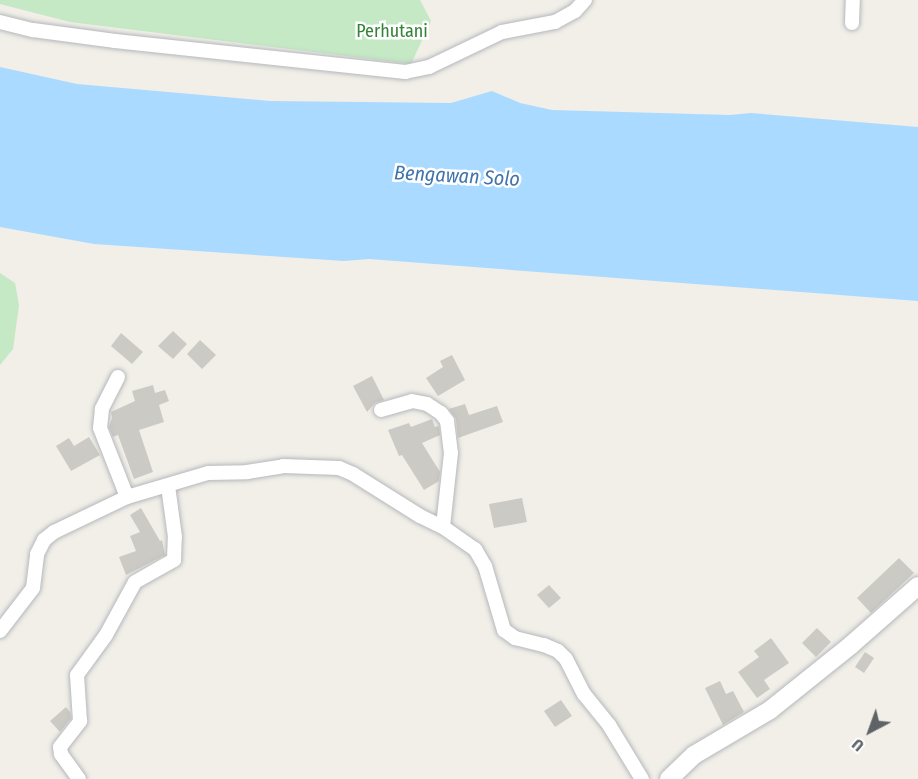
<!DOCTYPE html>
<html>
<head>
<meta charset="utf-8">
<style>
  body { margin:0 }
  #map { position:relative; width:918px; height:779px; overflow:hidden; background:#f1efe8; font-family:"Fira Sans Condensed",sans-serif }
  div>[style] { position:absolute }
  .green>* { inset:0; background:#c5e8c5 }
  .water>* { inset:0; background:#aadaff }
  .building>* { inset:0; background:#cccac5 }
  .roads { filter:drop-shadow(0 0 2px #b5b8bc) drop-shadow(0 0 2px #b5b8bc) }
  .minor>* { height:14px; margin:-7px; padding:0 7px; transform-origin:7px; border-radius:7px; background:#fff }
  .tertiary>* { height:18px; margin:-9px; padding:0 9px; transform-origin:9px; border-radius:9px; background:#fff }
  span { translate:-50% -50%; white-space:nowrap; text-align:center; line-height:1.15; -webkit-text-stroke:5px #fff; paint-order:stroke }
  .park-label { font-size:18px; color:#348238 }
  .water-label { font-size:20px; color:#4174aa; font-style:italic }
  .north { position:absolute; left:840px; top:701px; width:60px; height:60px; -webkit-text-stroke:4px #fff; paint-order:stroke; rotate:221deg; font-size:16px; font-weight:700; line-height:24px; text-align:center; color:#5f6368 }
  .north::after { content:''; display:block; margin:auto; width:21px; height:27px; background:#5f6368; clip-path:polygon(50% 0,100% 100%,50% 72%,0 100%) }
</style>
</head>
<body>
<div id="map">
  <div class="green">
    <i style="clip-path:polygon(0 0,420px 0,431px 21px,411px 64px,70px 22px,0 4px)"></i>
    <i style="clip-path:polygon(0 273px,15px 283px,19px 305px,13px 349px,0 365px)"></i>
  </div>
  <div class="water">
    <i style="clip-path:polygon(0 67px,77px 84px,270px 101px,451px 103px,492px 91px,520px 103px,552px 110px,730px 115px,751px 113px,918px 127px,918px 301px,369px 259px,344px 261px,94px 244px,0 227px)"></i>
  </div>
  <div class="building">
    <i style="clip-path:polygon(173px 331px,187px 344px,173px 359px,158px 346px)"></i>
    <i style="clip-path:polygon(121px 333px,143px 352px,132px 364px,111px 346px)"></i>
    <i style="clip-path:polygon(200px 340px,216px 355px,202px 369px,187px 354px)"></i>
    <i style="clip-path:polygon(452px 355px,465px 380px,438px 396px,426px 378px,443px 367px,440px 361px)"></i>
    <i style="clip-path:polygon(372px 376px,384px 400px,375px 403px,367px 412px,353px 386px)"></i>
    <i style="clip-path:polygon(153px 385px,155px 393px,165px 390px,169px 401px,159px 405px,164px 422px,139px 430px,153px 472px,134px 479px,118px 435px,113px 437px,109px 427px,112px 418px,111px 412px,135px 401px,132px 391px)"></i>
    <i style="clip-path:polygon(465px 404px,469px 415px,497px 406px,503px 422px,458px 438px,456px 419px,449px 409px)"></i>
    <i style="clip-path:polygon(432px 419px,435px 427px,439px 426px,440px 435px,422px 443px,440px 472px,439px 481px,424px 490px,402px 455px,399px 456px,388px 430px,409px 423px,411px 427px)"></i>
    <i style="clip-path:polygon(89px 437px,100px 455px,71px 471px,56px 446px,69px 438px,74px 446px)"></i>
    <i style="clip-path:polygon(522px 498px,527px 522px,494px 528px,489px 504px)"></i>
    <i style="clip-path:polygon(141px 508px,160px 541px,162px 540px,165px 555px,126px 575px,119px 557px,136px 551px,130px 536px,140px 532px,130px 515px)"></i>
    <i style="clip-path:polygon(899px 558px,914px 573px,871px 613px,857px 598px)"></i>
    <i style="clip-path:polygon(549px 585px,561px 598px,549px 608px,537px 595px)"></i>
    <i style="clip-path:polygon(817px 628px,831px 642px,816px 657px,802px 643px)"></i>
    <i style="clip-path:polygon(771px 638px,789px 663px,764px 680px,770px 689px,757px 698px,738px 672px,759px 657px,754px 651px)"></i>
    <i style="clip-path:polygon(865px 652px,874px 658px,864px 673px,855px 667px)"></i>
    <i style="clip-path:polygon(720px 681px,726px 694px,733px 691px,744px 712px,723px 725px,705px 688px)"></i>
    <i style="clip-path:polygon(561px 700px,572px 716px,555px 727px,544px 711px)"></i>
    <i style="clip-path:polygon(66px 707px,70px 712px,71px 718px,60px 732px,50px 721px)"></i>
  </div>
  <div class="roads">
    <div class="minor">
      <i style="left:0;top:22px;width:34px;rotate:14deg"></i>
      <i style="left:33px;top:30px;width:83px;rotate:7.6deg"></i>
      <i style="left:115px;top:41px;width:292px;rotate:6.1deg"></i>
      <i style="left:405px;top:72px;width:25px;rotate:-12deg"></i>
      <i style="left:429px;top:67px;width:81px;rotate:-25.6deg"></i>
      <i style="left:502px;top:32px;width:54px;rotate:-10.7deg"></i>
      <i style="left:555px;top:22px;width:23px;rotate:-29deg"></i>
      <i style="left:575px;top:11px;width:15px;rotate:-48deg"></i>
      <i style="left:852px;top:23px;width:23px;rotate:-88deg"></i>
      <i style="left:118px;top:377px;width:36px;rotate:117deg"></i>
      <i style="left:102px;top:409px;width:19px;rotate:96deg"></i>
      <i style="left:100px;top:428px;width:74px;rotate:68.6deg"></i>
      <i style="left:381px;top:410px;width:32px;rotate:-16deg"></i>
      <i style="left:412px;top:401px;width:15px;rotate:11deg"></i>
      <i style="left:427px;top:404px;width:17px;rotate:33deg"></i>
      <i style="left:441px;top:413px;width:10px;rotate:53deg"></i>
      <i style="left:447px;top:421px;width:32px;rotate:83deg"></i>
      <i style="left:451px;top:453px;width:74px;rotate:96.2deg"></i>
      <i style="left:0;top:631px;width:54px;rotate:-52.5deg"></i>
      <i style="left:33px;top:588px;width:34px;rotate:-83deg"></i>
      <i style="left:37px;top:554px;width:16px;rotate:-63deg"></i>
      <i style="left:44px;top:540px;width:13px;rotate:-39deg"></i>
      <i style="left:54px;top:532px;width:81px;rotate:-25.6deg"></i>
      <i style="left:127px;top:497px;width:84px;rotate:-16.5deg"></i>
      <i style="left:208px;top:473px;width:39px;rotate:-1deg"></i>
      <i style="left:247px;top:472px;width:36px;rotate:-9deg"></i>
      <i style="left:283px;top:466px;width:56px;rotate:2deg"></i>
      <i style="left:339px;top:468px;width:15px;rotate:23deg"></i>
      <i style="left:353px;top:474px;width:79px;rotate:32.1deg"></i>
      <i style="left:420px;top:516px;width:25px;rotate:26deg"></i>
      <i style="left:443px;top:527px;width:39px;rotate:35deg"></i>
      <i style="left:475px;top:549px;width:20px;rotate:60deg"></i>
      <i style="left:485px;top:566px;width:67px;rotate:73.5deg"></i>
      <i style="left:504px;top:630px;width:14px;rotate:36deg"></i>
      <i style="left:515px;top:638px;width:30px;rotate:14deg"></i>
      <i style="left:544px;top:645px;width:15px;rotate:23deg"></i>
      <i style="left:558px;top:651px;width:11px;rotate:45deg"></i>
      <i style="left:566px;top:659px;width:39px;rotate:63deg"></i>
      <i style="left:584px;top:694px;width:40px;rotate:51deg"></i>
      <i style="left:609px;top:725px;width:63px;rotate:58.6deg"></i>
      <i style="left:79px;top:779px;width:31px;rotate:-126deg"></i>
      <i style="left:61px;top:754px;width:7px;rotate:-98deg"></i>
      <i style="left:60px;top:747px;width:33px;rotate:-52deg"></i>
      <i style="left:80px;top:721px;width:46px;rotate:-93.7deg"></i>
      <i style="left:77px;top:675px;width:49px;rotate:-54.1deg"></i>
      <i style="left:106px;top:635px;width:60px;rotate:-61.3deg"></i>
      <i style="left:135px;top:582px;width:45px;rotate:-29.4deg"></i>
      <i style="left:174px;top:560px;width:23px;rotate:-88deg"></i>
      <i style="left:175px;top:537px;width:51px;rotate:-97.8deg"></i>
    </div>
    <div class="tertiary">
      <i style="left:669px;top:779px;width:35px;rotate:-44deg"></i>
      <i style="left:694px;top:755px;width:88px;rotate:-30.6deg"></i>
      <i style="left:770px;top:710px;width:104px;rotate:-38.7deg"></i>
      <i style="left:851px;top:645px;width:89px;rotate:-41.4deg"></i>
    </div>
  </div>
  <div class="park-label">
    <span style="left:392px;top:31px">Perhutani</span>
  </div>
  <div class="water-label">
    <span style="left:457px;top:176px;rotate:3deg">Bengawan Solo</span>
  </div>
  <div class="north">U</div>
</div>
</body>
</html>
